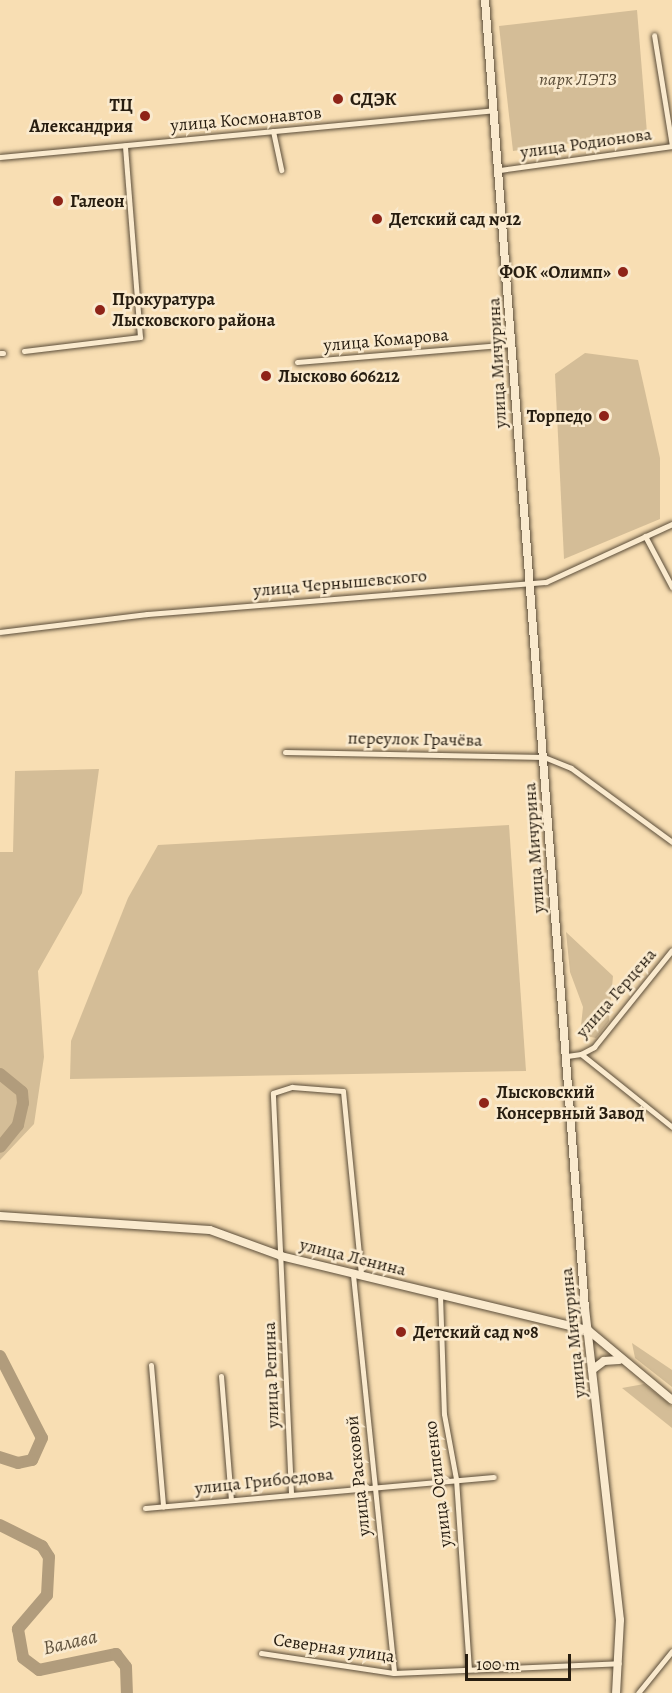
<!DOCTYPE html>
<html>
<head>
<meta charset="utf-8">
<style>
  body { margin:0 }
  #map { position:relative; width:672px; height:1693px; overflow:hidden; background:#f8deb3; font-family:Alegreya,serif }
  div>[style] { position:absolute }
  .green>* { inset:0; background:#d4bd97 }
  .river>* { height:12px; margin:-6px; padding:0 6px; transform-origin:6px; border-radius:6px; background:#b19c7c }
  .roads { filter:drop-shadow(0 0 2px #5b4d39) drop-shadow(0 0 2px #5b4d39) }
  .street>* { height:5px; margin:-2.5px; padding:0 2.5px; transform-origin:2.5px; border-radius:2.5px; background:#faeace }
  .secondary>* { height:8px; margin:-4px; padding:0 4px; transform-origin:4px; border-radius:4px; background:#faeace }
  .dots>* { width:16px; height:16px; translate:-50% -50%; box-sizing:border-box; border:3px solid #faeace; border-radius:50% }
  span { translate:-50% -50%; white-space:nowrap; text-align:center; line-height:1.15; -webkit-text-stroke:5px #faeace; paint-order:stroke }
  .park-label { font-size:18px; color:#5b4d38; font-style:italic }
  .poi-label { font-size:18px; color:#271d10; font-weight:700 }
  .left { translate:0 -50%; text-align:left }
  .right { translate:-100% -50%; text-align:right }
  .street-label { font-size:18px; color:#271d10 }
  .water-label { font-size:20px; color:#5e503b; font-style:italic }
  .scale { position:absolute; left:465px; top:1654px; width:106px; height:27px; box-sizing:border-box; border:3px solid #271d10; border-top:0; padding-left:8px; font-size:18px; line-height:21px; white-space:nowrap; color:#271d10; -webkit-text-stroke:4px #faeace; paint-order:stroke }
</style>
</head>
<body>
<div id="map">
  <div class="green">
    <i style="clip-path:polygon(637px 10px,647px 133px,513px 151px,499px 26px)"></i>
    <i style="clip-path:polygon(585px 353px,638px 360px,660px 458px,660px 519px,564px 559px,555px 374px)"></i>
    <i style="clip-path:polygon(99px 769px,82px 893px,38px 971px,44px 1057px,34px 1124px,0 1160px,0 852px,13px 852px,15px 771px)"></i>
    <i style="clip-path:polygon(509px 825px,526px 1071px,70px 1079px,71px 1041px,128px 898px,158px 845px)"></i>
    <i style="clip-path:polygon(566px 932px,613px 976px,609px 1021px,596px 1038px,580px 1035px,583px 1007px,570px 972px)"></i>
    <i style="clip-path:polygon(632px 1343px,672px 1370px,672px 1387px,635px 1358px)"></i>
    <i style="clip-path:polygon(644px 1384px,672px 1406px,672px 1428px,622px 1388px)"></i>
  </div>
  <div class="river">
    <i style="left:0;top:1074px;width:28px;rotate:39deg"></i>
    <i style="left:22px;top:1092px;width:11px;rotate:85deg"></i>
    <i style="left:23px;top:1103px;width:23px;rotate:103deg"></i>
    <i style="left:18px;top:1125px;width:28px;rotate:129deg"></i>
    <i style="left:0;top:1356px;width:92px;rotate:62.9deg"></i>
    <i style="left:42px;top:1438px;width:24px;rotate:114deg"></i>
    <i style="left:32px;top:1460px;width:14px;rotate:168deg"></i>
    <i style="left:18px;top:1463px;width:19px;rotate:-162deg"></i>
    <i style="left:0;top:1525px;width:47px;rotate:26.6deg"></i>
    <i style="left:42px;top:1546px;width:13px;rotate:58deg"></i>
    <i style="left:49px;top:1557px;width:38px;rotate:93deg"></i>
    <i style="left:47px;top:1595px;width:45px;rotate:130.5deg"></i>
    <i style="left:18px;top:1629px;width:29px;rotate:80deg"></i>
    <i style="left:23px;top:1658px;width:20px;rotate:37deg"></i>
    <i style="left:39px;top:1670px;width:79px;rotate:-11.7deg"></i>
    <i style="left:116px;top:1654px;width:16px;rotate:52deg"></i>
    <i style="left:126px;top:1667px;width:26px;rotate:88deg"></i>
  </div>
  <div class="roads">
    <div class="street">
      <i style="left:273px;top:131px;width:40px;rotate:78deg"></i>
      <i style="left:0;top:157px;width:496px;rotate:-5.4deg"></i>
      <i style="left:500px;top:170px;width:174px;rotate:-7.9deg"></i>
      <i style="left:672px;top:146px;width:112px;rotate:-99.2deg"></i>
      <i style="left:24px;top:351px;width:117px;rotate:-6.9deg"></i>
      <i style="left:140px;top:337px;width:192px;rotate:-94.5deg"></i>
      <i style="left:0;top:353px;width:3px"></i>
      <i style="left:297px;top:362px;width:216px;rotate:-4.8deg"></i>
      <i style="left:645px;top:536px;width:58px;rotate:62.1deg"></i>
      <i style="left:0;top:632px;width:148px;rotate:-7deg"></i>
      <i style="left:147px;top:614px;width:400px;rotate:-4.6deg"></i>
      <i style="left:546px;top:582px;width:139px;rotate:-24.7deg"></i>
      <i style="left:285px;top:752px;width:259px;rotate:1.1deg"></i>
      <i style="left:544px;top:757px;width:29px;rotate:22deg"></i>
      <i style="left:571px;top:768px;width:125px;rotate:36.2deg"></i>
      <i style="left:581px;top:1054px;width:15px;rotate:-28deg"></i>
      <i style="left:594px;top:1047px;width:124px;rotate:-51.2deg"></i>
      <i style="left:567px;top:1056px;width:14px;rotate:-8deg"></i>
      <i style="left:581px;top:1054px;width:117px;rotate:38.7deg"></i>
      <i style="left:353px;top:1275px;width:400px;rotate:84.1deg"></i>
      <i style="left:440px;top:1295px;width:119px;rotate:88.1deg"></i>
      <i style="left:444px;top:1414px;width:66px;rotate:79.5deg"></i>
      <i style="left:456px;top:1479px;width:190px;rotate:86.1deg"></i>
      <i style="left:151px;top:1365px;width:142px;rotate:85.1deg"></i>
      <i style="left:221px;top:1376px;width:123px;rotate:85.4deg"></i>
      <i style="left:291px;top:1493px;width:400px;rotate:-92.6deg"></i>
      <i style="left:273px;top:1093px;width:20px;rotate:-18deg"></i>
      <i style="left:292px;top:1087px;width:51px;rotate:4.5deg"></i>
      <i style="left:343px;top:1091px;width:186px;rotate:84.4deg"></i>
      <i style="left:145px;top:1508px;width:350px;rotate:-5.1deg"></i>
      <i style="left:261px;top:1653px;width:134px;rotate:8.6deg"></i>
      <i style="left:394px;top:1673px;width:225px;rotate:-2.5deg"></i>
      <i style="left:638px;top:1693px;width:54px;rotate:-51deg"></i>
    </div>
    <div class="secondary">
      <i style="left:485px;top:0;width:1312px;rotate:85.63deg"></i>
      <i style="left:585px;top:1308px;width:314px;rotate:83.6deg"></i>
      <i style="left:620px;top:1620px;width:73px;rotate:93.1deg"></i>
      <i style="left:0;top:1216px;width:210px;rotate:3.8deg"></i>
      <i style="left:210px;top:1230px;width:76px;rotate:20.1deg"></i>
      <i style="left:281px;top:1256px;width:316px;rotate:13.6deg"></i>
      <i style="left:588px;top:1330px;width:109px;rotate:39.8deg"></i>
      <i style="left:592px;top:1370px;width:15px;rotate:-37deg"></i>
      <i style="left:604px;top:1361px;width:15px;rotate:-4deg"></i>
    </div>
  </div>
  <div class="dots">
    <i style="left:338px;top:99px;background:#8f2418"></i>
    <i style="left:145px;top:116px;background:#8f2418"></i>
    <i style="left:58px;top:201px;background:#8f2418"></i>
    <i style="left:377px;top:219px;background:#8f2418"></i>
    <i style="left:623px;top:272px;background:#8f2418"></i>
    <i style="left:100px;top:310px;background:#8f2418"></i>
    <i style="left:266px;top:376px;background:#8f2418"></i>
    <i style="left:604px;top:416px;background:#8f2418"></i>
    <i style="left:484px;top:1103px;background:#8f2418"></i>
    <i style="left:401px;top:1332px;background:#8f2418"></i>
  </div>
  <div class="park-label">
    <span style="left:578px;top:79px">парк ЛЭТЗ</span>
  </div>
  <div class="poi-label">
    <span class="left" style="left:350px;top:99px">СДЭК</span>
    <span class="right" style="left:133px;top:116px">ТЦ<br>Александрия</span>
    <span class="left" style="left:70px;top:201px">Галеон</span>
    <span class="left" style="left:389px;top:219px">Детский сад №12</span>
    <span class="right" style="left:611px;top:272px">ФОК «Олимп»</span>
    <span class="left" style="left:112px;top:310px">Прокуратура<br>Лысковского района</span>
    <span class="left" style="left:278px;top:376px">Лысково 606212</span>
    <span class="right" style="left:592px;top:416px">Торпедо</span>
    <span class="left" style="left:496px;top:1103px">Лысковский<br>Консервный Завод</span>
    <span class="left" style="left:413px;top:1332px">Детский сад №8</span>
  </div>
  <div class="street-label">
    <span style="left:246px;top:119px;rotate:-5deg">улица Космонавтов</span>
    <span style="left:586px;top:143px;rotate:-8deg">улица Родионова</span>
    <span style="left:386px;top:340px;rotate:-5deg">улица Комарова</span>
    <span style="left:497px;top:363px;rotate:-93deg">улица Мичурина</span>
    <span style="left:340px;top:583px;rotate:-5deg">улица Чернышевского</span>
    <span style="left:415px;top:739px;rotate:1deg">переулок Грачёва</span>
    <span style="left:534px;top:848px;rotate:-94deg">улица Мичурина</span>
    <span style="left:616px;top:993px;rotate:-49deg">улица Герцена</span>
    <span style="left:353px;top:1257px;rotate:14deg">улица Ленина</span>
    <span style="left:573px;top:1333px;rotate:-96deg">улица Мичурина</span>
    <span style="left:271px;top:1375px;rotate:-92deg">улица Репина</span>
    <span style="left:358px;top:1476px;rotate:-96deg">улица Расковой</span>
    <span style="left:264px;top:1481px;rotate:-6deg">улица Грибоедова</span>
    <span style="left:438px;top:1484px;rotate:-97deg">улица Осипенко</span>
    <span style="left:334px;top:1648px;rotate:8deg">Северная улица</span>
  </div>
  <div class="water-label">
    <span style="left:70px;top:1642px;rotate:-13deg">Валава</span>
  </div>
  <div class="scale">100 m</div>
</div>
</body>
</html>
